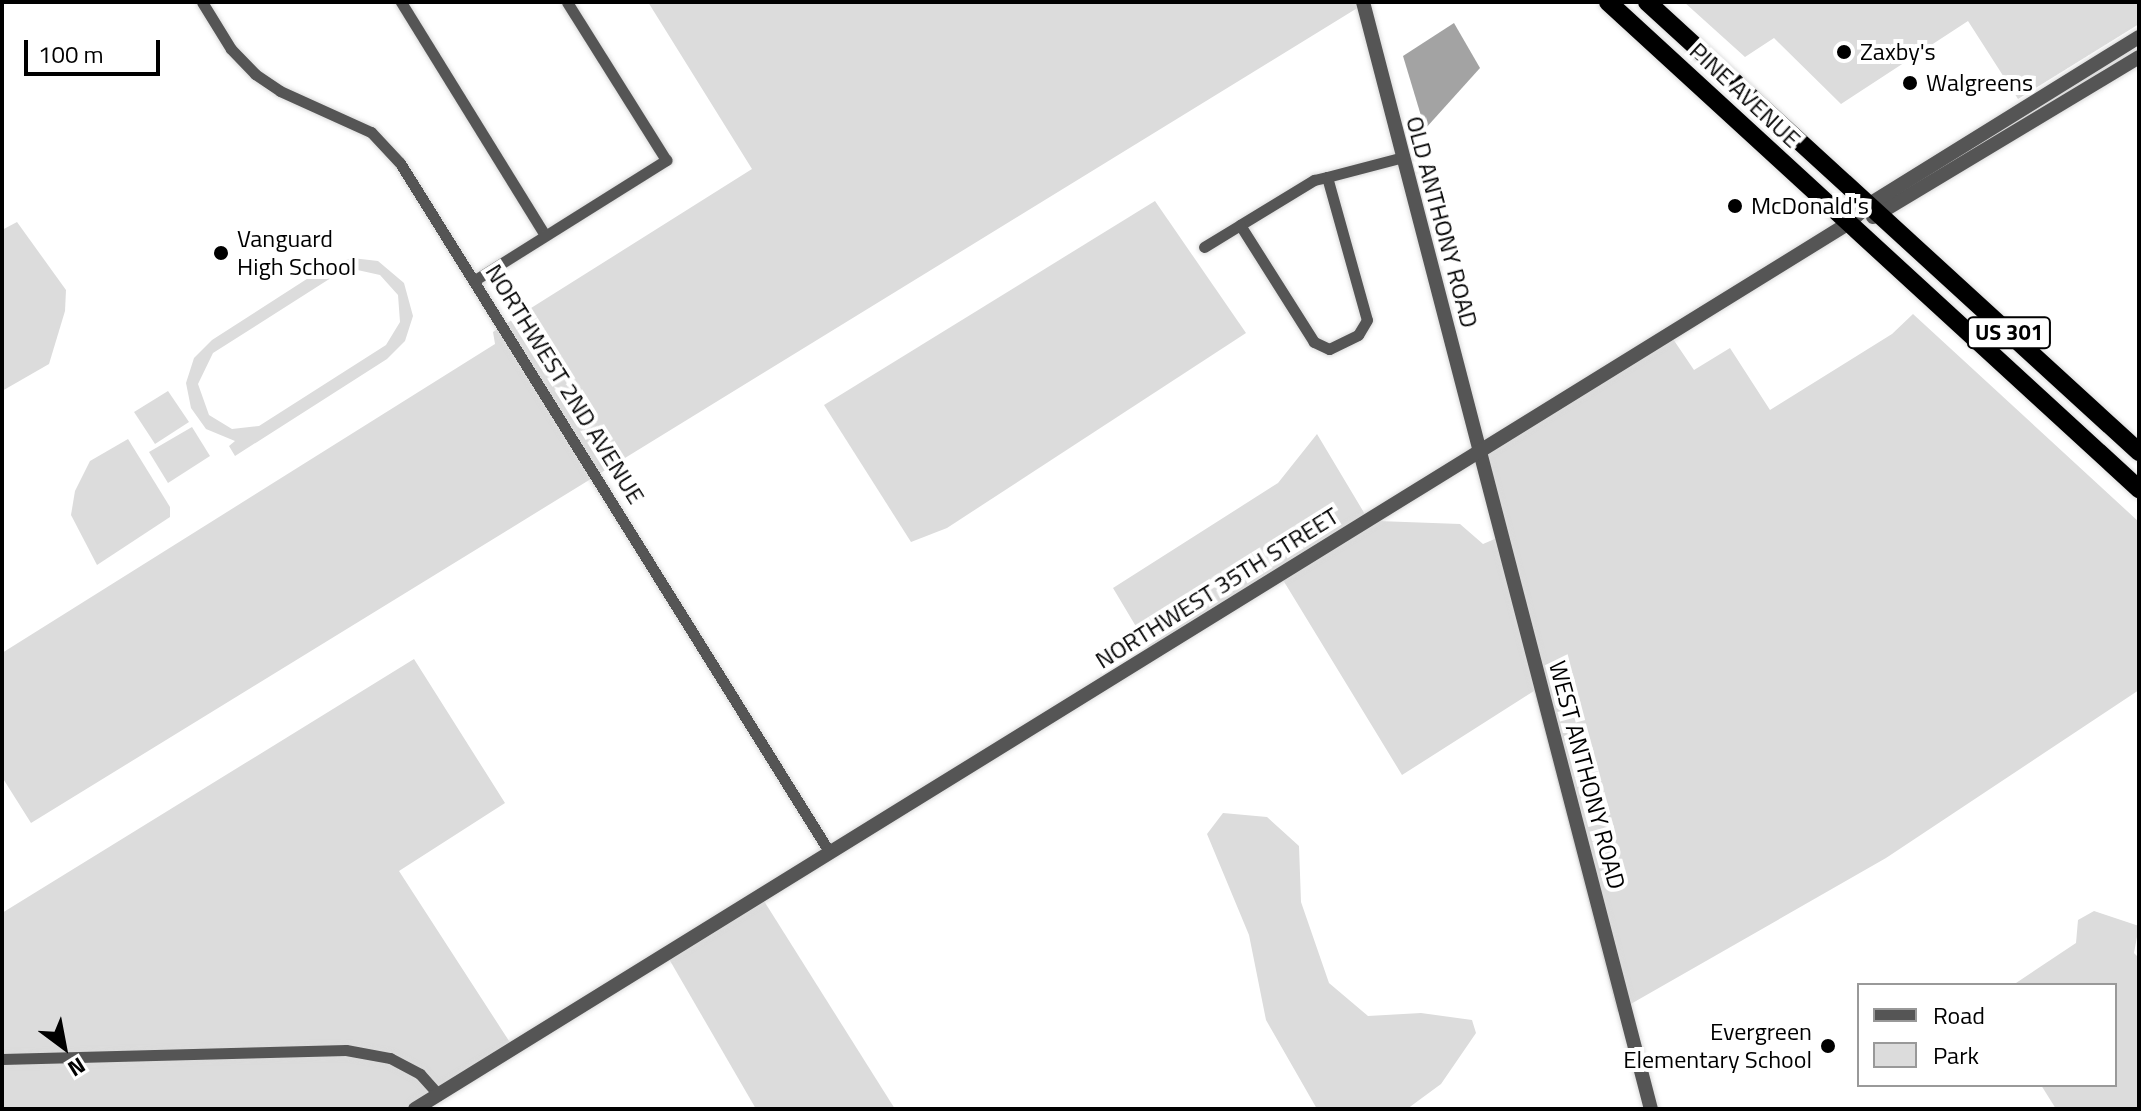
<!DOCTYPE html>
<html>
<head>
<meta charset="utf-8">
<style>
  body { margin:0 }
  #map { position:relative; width:2141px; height:1111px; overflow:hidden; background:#fff; font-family:"Titillium Web",sans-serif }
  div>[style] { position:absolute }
  .green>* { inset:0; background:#dcdcdc }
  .water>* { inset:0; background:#a3a3a3 }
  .roads { filter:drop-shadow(0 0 2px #dbdbdb) drop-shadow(0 0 2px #dbdbdb) }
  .minor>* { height:11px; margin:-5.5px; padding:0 5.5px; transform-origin:5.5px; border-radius:5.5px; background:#555 }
  .tertiary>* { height:14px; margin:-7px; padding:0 7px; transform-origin:7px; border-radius:7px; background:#555 }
  .trunk>* { height:18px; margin:-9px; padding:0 9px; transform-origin:9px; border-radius:9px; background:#000 }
  .dots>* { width:22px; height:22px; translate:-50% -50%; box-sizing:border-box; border:4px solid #fff; border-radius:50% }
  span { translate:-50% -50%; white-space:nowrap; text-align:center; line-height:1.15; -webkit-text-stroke:8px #fff; paint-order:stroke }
  .shield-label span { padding:2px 6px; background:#fff; border:2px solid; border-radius:6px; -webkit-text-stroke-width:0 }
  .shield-label { font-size:22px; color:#000; font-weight:700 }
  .poi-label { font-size:24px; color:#000 }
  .left { translate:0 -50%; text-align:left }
  .right { translate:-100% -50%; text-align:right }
  .street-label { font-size:24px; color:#000 }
  .frame { position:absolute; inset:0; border:4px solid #000; pointer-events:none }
  .legend { position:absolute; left:1857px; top:983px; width:260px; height:104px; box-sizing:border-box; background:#fff; border:2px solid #999; margin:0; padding:10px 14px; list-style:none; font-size:24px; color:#000 }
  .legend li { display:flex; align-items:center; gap:16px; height:40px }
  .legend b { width:40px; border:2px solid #999 }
  .north { position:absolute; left:24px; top:1007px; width:80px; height:80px; -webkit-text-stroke:6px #fff; paint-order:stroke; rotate:148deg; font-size:22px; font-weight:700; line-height:32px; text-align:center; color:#000 }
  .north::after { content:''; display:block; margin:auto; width:28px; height:36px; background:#000; clip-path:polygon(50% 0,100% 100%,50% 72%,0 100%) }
  .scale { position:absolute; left:24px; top:40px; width:136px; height:36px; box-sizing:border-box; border:4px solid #000; border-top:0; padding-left:10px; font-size:24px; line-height:28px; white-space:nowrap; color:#000; -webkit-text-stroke:6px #fff; paint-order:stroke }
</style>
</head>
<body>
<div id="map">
  <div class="green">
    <i style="clip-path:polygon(648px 2px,1358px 2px,1359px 7px,31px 823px,2px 777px,2px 653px,495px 344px,493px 332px,752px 169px)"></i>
    <i style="clip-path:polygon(1684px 2px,2139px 2px,2139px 24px,2018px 99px,1968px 21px,1841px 104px,1774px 38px,1745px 57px)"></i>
    <i style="clip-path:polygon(1155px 201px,1246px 333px,947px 528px,911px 542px,824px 405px)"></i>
    <i style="clip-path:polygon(17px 222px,66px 290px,65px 311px,49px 364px,2px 391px,2px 230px)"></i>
    <i style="clip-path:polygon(evenodd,352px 258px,378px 261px,404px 283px,413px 316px,405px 341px,387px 359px,235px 456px,229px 446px,235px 441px,206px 429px,191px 408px,186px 383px,194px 358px,212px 340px,327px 266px,352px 258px,353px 269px,380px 275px,398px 295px,400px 322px,386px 345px,259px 426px,232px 429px,209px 415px,198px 384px,213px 353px,334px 276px,353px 269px)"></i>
    <i style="clip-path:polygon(1913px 314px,2139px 522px,2139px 690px,1886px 858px,1629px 1005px,1485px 455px,1673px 339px,1694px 370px,1730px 348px,1770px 410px,1892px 334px)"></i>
    <i style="clip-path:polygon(168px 391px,189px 422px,155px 444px,134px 412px)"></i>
    <i style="clip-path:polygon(192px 427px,210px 456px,168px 483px,149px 452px)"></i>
    <i style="clip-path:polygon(1317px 434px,1366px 516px,1150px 650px,1113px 588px,1278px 483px)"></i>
    <i style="clip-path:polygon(128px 439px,170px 507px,170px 517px,97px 565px,71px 515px,75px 491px,90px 461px)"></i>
    <i style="clip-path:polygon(1378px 521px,1460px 524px,1483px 544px,1497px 538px,1621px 1010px,1617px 1012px,1534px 691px,1402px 775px,1283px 580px)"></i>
    <i style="clip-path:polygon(414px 659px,505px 803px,399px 871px,511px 1044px,405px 1109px,2px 1109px,2px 913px)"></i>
    <i style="clip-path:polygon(1223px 813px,1267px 817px,1299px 846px,1301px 902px,1329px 983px,1368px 1016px,1421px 1013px,1472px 1020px,1476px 1033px,1441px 1084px,1407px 1109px,1317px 1109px,1266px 1020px,1249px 935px,1207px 834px)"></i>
    <i style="clip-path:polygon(764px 901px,895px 1109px,756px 1109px,669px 959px)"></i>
    <i style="clip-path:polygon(2094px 911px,2139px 926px,2134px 953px,2139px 958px,2139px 1109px,2056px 1109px,2041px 1085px,2115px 1085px,2115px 985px,2013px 985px,2076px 943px,2078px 920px)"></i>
  </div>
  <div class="water">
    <i style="clip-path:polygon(1454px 23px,1480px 68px,1425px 129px,1403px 56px)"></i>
  </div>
  <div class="roads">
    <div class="minor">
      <i style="left:202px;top:2px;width:55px;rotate:58.3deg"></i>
      <i style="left:231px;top:49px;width:35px;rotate:46deg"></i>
      <i style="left:255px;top:74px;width:30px;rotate:34deg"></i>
      <i style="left:280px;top:91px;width:100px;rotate:24.3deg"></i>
      <i style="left:371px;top:132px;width:42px;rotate:46.9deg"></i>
      <i style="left:400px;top:163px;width:813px;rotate:58.07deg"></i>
      <i style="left:401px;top:2px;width:274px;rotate:58.3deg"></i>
      <i style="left:1327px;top:177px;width:148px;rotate:74.4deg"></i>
      <i style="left:1367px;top:320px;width:17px;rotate:121deg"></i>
      <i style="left:1358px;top:335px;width:32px;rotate:154deg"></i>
      <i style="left:1329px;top:349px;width:17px;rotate:-155deg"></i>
      <i style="left:1314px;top:342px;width:138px;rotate:-122.3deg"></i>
      <i style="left:1240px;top:225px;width:87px;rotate:-31.3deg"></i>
      <i style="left:1314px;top:180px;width:13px;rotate:-13deg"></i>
      <i style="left:1327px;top:177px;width:79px;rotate:-14.7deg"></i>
      <i style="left:1204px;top:247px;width:42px;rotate:-31.4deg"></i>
      <i style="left:475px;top:280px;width:226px;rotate:-32.1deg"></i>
      <i style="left:666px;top:160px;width:186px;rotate:-122.1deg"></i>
      <i style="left:2px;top:1059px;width:344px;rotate:-1.5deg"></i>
      <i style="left:346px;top:1050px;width:45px;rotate:10.3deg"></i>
      <i style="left:390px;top:1058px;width:34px;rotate:28deg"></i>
      <i style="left:420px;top:1074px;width:28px;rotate:48deg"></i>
    </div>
    <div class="tertiary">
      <i style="left:1363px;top:2px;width:1144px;rotate:75.42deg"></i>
      <i style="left:1873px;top:217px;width:310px;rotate:-31deg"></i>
      <i style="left:415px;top:1109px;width:1686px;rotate:-31.71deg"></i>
      <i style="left:1849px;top:223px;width:26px;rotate:-43deg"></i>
      <i style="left:1868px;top:205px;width:319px;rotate:-31.8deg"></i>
    </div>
    <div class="trunk">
      <i style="left:1608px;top:2px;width:721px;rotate:42.53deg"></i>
      <i style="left:1647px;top:2px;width:667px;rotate:42.45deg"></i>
    </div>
  </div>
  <div class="dots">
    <i style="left:1844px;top:52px;background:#000"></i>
    <i style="left:1910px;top:83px;background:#000"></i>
    <i style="left:1735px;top:206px;background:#000"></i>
    <i style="left:221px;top:253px;background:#000"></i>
    <i style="left:1828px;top:1046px;background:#000"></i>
  </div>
  <div class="shield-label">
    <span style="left:2009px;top:333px">US 301</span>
  </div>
  <div class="poi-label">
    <span class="left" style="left:1860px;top:52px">Zaxby's</span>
    <span class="left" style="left:1926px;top:83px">Walgreens</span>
    <span class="left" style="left:1751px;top:206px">McDonald's</span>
    <span class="left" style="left:237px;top:253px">Vanguard<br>High School</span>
    <span class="right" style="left:1812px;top:1046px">Evergreen<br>Elementary School</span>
  </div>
  <div class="street-label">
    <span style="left:1745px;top:95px;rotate:43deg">PINE AVENUE</span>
    <span style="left:1442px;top:222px;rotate:75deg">OLD ANTHONY ROAD</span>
    <span style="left:565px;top:384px;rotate:58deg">NORTHWEST 2ND AVENUE</span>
    <span style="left:1217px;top:588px;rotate:-32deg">NORTHWEST 35TH STREET</span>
    <span style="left:1587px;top:775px;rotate:75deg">WEST ANTHONY ROAD</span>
  </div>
  <div class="frame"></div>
  <ul class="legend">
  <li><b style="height:10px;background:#555"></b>Road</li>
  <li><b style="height:22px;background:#dcdcdc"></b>Park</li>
  </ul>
  <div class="north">N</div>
  <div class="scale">100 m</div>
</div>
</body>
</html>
